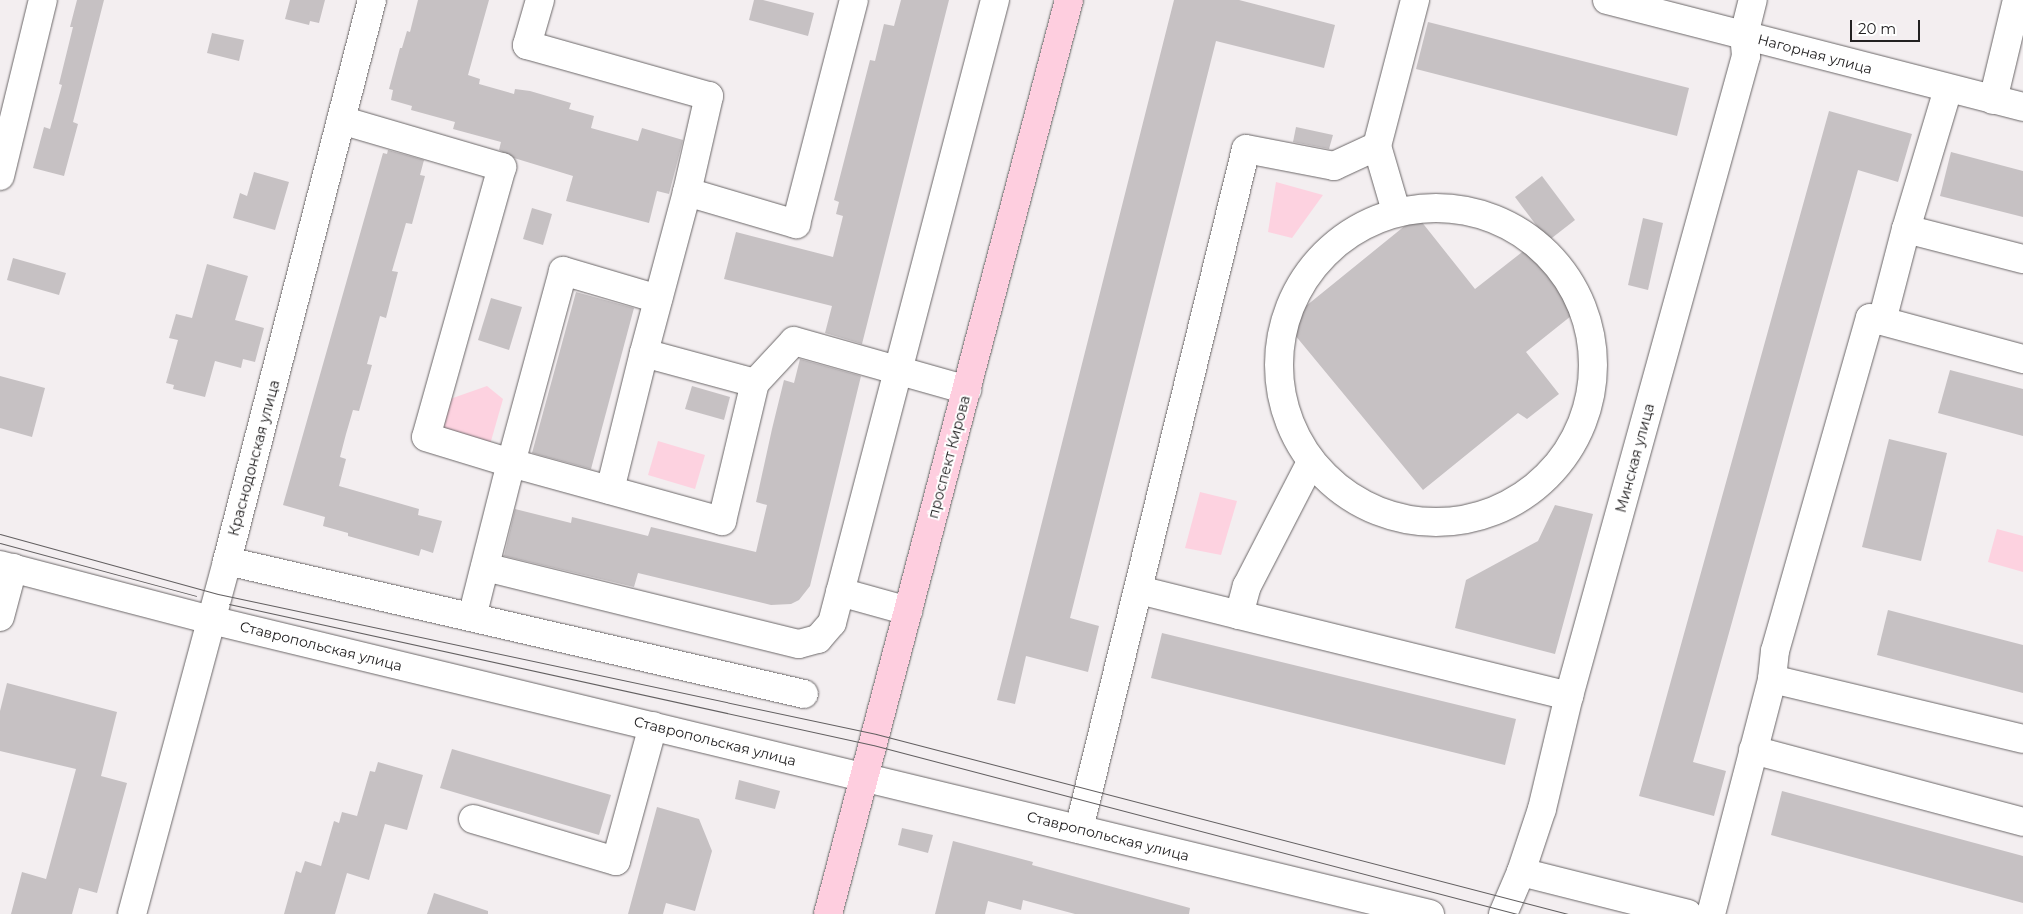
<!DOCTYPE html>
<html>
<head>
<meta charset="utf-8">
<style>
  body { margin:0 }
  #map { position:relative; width:2023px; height:914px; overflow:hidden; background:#f3eef0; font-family:Montserrat,sans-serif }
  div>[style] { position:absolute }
  .green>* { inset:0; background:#fdd2e0 }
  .building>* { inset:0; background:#c6c1c3 }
  .roads { filter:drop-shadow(0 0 1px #6b6768) drop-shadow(0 0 1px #6b6768) }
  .minor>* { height:28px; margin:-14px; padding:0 14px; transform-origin:14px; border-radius:14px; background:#fff }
  .minor>.ring { margin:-14px; padding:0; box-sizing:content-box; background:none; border:28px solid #fff; border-radius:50% }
  .major>* { height:28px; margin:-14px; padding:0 14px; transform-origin:14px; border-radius:14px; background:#fecedf }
  .tram>* { height:1px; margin:-0.5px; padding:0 0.5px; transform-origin:0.5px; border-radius:0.5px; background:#625f60 }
  span { translate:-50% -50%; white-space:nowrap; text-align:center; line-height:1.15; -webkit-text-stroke:4px #fff; paint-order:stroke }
  .street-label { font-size:14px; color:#222021 }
  .scale { position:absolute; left:1850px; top:20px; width:70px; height:22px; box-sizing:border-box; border:2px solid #222021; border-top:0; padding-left:6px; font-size:15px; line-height:18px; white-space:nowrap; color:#222021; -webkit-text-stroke:4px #fff; paint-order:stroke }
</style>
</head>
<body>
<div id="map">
  <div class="green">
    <i style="clip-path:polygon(1276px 182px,1323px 195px,1292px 238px,1268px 232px)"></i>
    <i style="clip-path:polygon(487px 386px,503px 399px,491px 441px,479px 459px,438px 445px,450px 399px)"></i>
    <i style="clip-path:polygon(658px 441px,705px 455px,695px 489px,648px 475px)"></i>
    <i style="clip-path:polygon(1200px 492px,1237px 501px,1221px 555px,1185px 548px)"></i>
    <i style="clip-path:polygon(1997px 529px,2023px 536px,2023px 572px,1988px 562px)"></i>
  </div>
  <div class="building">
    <i style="clip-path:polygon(77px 0,104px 0,73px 122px,78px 124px,64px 176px,33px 168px,44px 127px,50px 129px,62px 85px,59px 84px,73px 27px,70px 27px)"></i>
    <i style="clip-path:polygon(290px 0,325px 0,319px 23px,310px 21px,309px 25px,285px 19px)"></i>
    <i style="clip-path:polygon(418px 0,489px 0,468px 75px,480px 79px,479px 84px,514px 94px,515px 89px,530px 91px,571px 103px,569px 109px,594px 116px,591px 128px,638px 141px,642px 128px,683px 140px,669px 194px,657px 191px,649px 223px,566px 201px,573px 176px,514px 158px,499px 150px,501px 142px,453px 129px,455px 122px,411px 110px,412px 106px,391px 100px,393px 90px,389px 89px,400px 48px,402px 48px,407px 31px,410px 32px)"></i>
    <i style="clip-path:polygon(754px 0,763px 0,814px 13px,808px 36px,749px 20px)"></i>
    <i style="clip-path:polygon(901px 0,949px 0,862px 344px,825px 333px,832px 306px,724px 279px,736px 232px,833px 257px,843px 216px,836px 214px,839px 202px,834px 200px,870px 60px,875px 61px,884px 24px,894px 26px)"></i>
    <i style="clip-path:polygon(1174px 0,1239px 0,1335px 25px,1324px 68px,1216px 41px,1070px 618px,1099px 626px,1088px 672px,1026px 656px,1015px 704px,997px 700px)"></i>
    <i style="clip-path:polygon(1428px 22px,1689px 88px,1677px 136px,1416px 69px)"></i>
    <i style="clip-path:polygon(212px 33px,244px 40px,239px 61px,207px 53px)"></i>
    <i style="clip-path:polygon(1829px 111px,1912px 134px,1898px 182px,1858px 170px,1693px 762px,1726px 771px,1714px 816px,1639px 796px)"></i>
    <i style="clip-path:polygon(1296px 127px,1333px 135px,1329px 149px,1293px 142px)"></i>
    <i style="clip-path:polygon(388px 150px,424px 160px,420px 175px,425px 176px,412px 224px,406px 223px,392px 271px,398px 272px,386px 318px,380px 316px,367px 364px,372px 365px,359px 411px,353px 410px,346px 434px,340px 457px,346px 459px,339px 486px,419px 509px,418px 515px,442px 521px,433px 553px,421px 549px,419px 556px,348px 536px,348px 533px,323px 526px,325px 517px,283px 505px,383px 153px,387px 154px)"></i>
    <i style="clip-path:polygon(1951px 152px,2023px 171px,2023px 217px,1940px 196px)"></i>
    <i style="clip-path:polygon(254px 172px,289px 182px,275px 230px,233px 218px,240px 193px,247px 196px)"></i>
    <i style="clip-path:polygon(1542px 176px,1575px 220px,1548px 241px,1515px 197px)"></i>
    <i style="clip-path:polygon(532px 208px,552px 214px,543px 245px,523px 239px)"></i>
    <i style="clip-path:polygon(1417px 216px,1475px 289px,1526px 249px,1576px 312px,1526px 352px,1559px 394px,1527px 419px,1518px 413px,1423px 490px,1285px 323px)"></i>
    <i style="clip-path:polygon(1643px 218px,1663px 223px,1648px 290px,1628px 285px)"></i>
    <i style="clip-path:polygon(13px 258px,66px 273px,59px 295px,7px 280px)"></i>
    <i style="clip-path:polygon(207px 264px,248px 276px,235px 320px,264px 328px,255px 362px,243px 359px,241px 368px,215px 361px,205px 397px,173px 389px,174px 385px,166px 383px,178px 340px,169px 338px,176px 314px,192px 318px)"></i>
    <i style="clip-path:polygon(576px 292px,634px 308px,591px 469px,532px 453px)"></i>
    <i style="clip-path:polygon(491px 298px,522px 307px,509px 350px,478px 340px)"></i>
    <i style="clip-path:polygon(800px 359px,861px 376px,810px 586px,799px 600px,791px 604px,771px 605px,638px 573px,634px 587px,504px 556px,515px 509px,571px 523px,572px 517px,648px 536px,651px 527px,756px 552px,767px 505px,756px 502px,772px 429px,784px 380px,794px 383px)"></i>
    <i style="clip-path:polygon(1950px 370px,2023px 389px,2023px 436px,1938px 413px)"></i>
    <i style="clip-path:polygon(0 376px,45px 388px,32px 437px,0 428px)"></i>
    <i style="clip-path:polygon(692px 386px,730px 397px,724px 420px,685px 409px)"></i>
    <i style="clip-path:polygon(1889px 439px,1947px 453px,1921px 561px,1862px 547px)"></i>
    <i style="clip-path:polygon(1555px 505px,1593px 514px,1555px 654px,1455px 628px,1466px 580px,1538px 541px)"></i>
    <i style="clip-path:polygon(1888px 610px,2023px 645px,2023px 693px,1877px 655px)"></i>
    <i style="clip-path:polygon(1162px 633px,1516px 719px,1505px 765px,1151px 678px)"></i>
    <i style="clip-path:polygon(7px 683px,117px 712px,101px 776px,127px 783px,97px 893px,79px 888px,72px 914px,11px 914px,22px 872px,46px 879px,76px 769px,0 751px,0 711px)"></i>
    <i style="clip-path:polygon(452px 749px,611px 795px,599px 835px,440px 788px)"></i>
    <i style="clip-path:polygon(378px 762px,423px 775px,407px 830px,385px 824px,369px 880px,347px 873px,335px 914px,284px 914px,296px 871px,301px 873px,305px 861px,321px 866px,334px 821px,339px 823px,342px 812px,357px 816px,370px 771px,375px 772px)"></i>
    <i style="clip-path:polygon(739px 780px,780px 791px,775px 809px,735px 799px)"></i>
    <i style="clip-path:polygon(1782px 791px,2023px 856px,2023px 903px,1771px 835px)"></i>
    <i style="clip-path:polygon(657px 807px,699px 819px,712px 851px,695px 911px,666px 903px,663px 914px,628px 914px)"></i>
    <i style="clip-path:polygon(902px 828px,933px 835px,928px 853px,898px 845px)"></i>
    <i style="clip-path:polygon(953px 841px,1033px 862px,1032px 865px,1190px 908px,1189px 914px,1075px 914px,1023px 900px,1021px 910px,988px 901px,985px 914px,935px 914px)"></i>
    <i style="clip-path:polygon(434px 893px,488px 911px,488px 914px,427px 914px)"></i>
  </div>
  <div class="roads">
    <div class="minor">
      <i style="left:540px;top:0;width:47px;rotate:106.1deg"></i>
      <i style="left:527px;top:45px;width:189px;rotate:15.7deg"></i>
      <i style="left:709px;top:96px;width:98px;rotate:102.9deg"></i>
      <i style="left:687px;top:192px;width:167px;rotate:105deg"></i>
      <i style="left:1607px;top:0;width:430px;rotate:14.4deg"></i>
      <i style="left:1993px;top:100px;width:103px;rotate:-76.5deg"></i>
      <i style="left:341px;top:120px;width:168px;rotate:16.3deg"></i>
      <i style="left:502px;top:167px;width:280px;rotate:105.7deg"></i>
      <i style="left:426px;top:437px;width:89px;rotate:17deg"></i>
      <i style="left:511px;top:463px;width:199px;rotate:-74.8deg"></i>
      <i style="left:563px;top:271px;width:99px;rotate:16.4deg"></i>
      <i style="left:0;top:176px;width:181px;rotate:-76.3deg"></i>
      <i style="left:687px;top:192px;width:114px;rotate:16.4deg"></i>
      <i style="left:796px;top:224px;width:231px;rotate:-75.5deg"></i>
      <i class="ring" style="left:1279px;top:208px;width:286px;height:286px"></i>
      <i style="left:1396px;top:211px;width:68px;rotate:-106.3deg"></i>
      <i style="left:1377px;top:146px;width:151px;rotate:-75.4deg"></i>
      <i style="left:1906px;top:229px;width:121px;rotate:14.4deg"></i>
      <i style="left:1882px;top:321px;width:146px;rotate:15.1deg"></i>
      <i style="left:610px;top:490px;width:141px;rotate:-76.1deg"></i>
      <i style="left:644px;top:353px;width:115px;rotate:15.1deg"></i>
      <i style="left:227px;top:561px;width:592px;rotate:12.98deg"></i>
      <i style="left:0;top:565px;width:218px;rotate:14.6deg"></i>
      <i style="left:211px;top:620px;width:1254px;rotate:13.56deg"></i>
      <i style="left:485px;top:567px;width:323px;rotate:13.8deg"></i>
      <i style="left:799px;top:644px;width:20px;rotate:-15deg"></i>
      <i style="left:818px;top:639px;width:21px;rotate:-49deg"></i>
      <i style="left:832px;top:623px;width:644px;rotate:-75.34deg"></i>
      <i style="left:1139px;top:590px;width:103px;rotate:14deg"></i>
      <i style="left:1239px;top:615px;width:30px;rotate:-75deg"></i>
      <i style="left:1247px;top:586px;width:140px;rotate:-62.7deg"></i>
      <i style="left:840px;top:592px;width:71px;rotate:15.6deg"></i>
      <i style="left:1239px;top:615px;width:340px;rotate:13.8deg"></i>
      <i style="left:0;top:617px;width:51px;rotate:-75.1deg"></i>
      <i style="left:472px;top:617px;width:159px;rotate:-75.8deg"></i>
      <i style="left:511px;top:463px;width:219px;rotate:15.4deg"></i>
      <i style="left:722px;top:521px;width:142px;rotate:-76.6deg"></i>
      <i style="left:755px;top:383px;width:57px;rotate:-47.1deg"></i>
      <i style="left:794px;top:341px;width:180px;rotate:15.8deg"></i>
      <i style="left:1772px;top:679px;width:258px;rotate:13.4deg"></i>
      <i style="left:1753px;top:750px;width:279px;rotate:14.9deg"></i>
      <i style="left:473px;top:819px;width:149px;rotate:16.4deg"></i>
      <i style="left:616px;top:861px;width:140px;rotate:-74.7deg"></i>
      <i style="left:1079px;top:829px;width:700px;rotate:-76.2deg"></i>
      <i style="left:1246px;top:149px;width:90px;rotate:10.9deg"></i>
      <i style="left:1334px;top:166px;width:47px;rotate:-24.9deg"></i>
      <i style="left:1521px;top:872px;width:172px;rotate:14.1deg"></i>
      <i style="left:132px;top:914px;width:366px;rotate:-74.9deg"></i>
      <i style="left:227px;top:561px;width:579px;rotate:-75.51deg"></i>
      <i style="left:1503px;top:914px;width:46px;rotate:-66.8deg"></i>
      <i style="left:1521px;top:872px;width:66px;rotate:-71.6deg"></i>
      <i style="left:1542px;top:809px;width:116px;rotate:-76.6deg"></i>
      <i style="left:1569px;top:696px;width:664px;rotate:-74.54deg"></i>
      <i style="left:1746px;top:56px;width:21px;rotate:-95deg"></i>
      <i style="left:1744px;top:35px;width:36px;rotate:-76deg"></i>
      <i style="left:1711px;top:914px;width:243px;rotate:-75.4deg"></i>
      <i style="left:1772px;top:679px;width:28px;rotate:-84deg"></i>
      <i style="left:1775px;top:651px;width:346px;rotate:-74.1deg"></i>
      <i style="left:1870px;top:318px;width:12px;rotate:14deg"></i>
      <i style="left:1882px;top:321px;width:95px;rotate:-75.4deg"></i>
      <i style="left:1906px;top:229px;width:146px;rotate:-73.3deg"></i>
    </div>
    <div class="major">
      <i style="left:828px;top:914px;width:945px;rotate:-75.23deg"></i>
    </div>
  </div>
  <div class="tram">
    <i style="left:0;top:534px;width:226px;rotate:15.4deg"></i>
    <i style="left:218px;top:594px;width:673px;rotate:12.01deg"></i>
    <i style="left:876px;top:734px;width:715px;rotate:14.58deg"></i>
    <i style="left:0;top:543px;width:203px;rotate:15.1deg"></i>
    <i style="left:229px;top:604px;width:659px;rotate:12.35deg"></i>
    <i style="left:873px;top:745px;width:666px;rotate:14.7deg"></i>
  </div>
  <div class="street-label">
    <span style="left:1815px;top:54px;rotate:15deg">Нагорная улица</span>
    <span style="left:949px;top:457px;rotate:-75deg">проспект Кирова</span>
    <span style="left:254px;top:458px;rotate:-75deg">Краснодонская улица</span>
    <span style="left:1635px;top:458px;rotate:-75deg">Минская улица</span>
    <span style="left:321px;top:646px;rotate:14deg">Ставропольская улица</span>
    <span style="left:715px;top:741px;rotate:14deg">Ставропольская улица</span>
    <span style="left:1108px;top:836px;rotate:14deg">Ставропольская улица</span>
  </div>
  <div class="scale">20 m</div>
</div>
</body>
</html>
